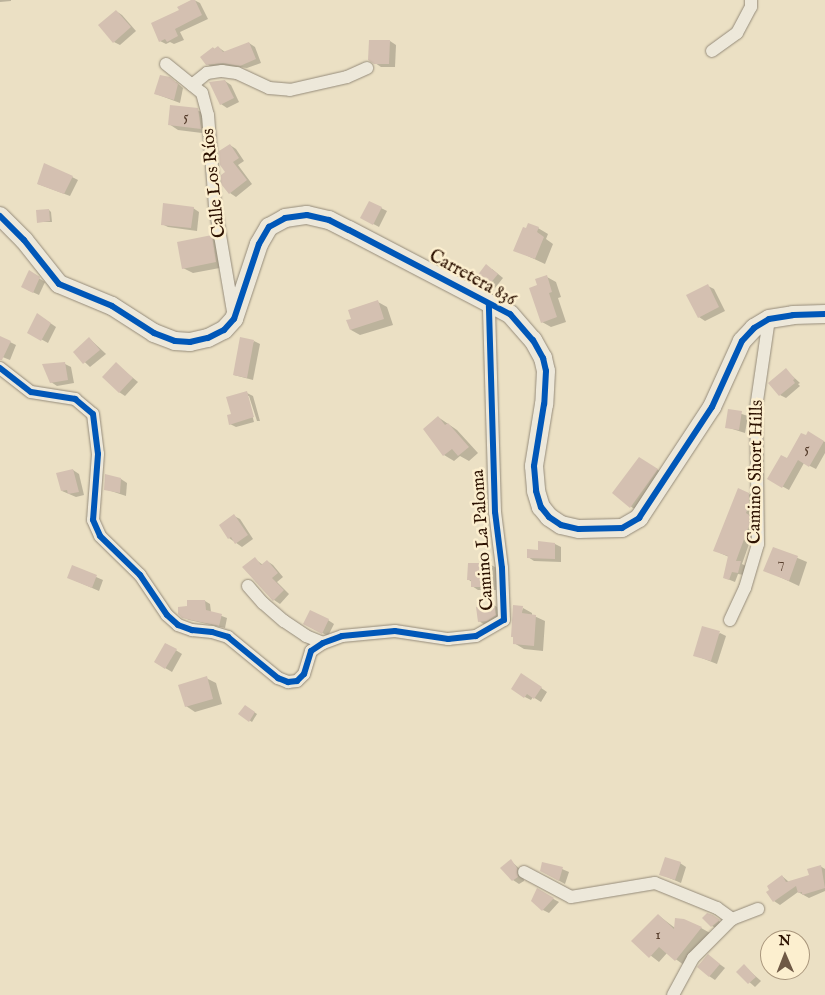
<!DOCTYPE html>
<html>
<head>
<meta charset="utf-8">
<style>
  body { margin:0 }
  #map { position:relative; width:825px; height:995px; overflow:hidden; background:#ebe0c4; font-family:"IM FELL English",serif }
  div>[style] { position:absolute }
  .shadow>* { inset:0; background:#0003 }
  .building>* { inset:0; background:#d4c0b1 }
  .roads { filter:drop-shadow(0 0 1px #958b7a) drop-shadow(0 0 1px #958b7a) }
  .street>* { height:12px; margin:-6px; padding:0 6px; transform-origin:6px; border-radius:6px; background:#ede8da }
  .secondary>* { height:18px; margin:-9px; padding:0 9px; transform-origin:9px; border-radius:9px; background:#ede8da }
  .cycleway>* { height:6px; margin:-3px; padding:0 3px; transform-origin:3px; border-radius:3px; background:#0057b8 }
  span { translate:-50% -50%; white-space:nowrap; text-align:center; line-height:1.15; -webkit-text-stroke:5px #fcefcf; paint-order:stroke }
  .number-label { font-size:15px; color:#563d2c }
  .number-label span { -webkit-text-stroke-width:0 }
  .street-label { font-size:18px; color:#2c1100 }
  .north { position:absolute; left:760px; top:930px; width:50px; height:50px; box-sizing:border-box; background:#fcefcf; border:1px solid #a9967c; border-radius:50%; rotate:359deg; font-size:14px; font-weight:700; line-height:20px; text-align:center; color:#2c1100 }
  .north::after { content:''; display:block; margin:auto; width:18px; height:22px; background:#6f5945; clip-path:polygon(50% 0,100% 100%,50% 72%,0 100%) }
</style>
</head>
<body>
<div id="map">
  <div class="shadow">
    <i style="clip-path:polygon(0 0,11px 0,11px 1px,0 2px)"></i>
    <i style="clip-path:polygon(194px 0,200px 3px,208px 19px,180px 32px,184px 40px,174px 44px,170px 42px,166px 44px,160px 41px,181px 10px)"></i>
    <i style="clip-path:polygon(116px 11px,122px 15px,136px 31px,120px 45px,114px 42px)"></i>
    <i style="clip-path:polygon(390px 41px,396px 45px,395px 67px,381px 67px,375px 63px)"></i>
    <i style="clip-path:polygon(249px 43px,255px 47px,261px 63px,247px 68px,230px 66px,213px 68px,207px 64px,213px 48px,215px 49px,218px 47px,225px 52px)"></i>
    <i style="clip-path:polygon(225px 81px,231px 85px,239px 102px,227px 108px,221px 104px)"></i>
    <i style="clip-path:polygon(176px 82px,183px 88px,180px 103px,156px 94px)"></i>
    <i style="clip-path:polygon(197px 110px,207px 115px,210px 134px,178px 130px,169px 124px)"></i>
    <i style="clip-path:polygon(230px 145px,236px 149px,244px 161px,238px 165px,252px 184px,236px 197px,230px 193px,226px 172px)"></i>
    <i style="clip-path:polygon(72px 177px,78px 180px,70px 196px,38px 184px)"></i>
    <i style="clip-path:polygon(193px 208px,199px 212px,197px 231px,168px 227px,162px 224px)"></i>
    <i style="clip-path:polygon(381px 208px,387px 211px,379px 227px,368px 221px)"></i>
    <i style="clip-path:polygon(49px 210px,51px 212px,52px 222px,38px 222px)"></i>
    <i style="clip-path:polygon(538px 228px,548px 234px,546px 239px,553px 244px,545px 264px,515px 250px)"></i>
    <i style="clip-path:polygon(212px 236px,221px 242px,225px 267px,193px 273px,183px 268px)"></i>
    <i style="clip-path:polygon(492px 269px,503px 278px,495px 288px,489px 284px)"></i>
    <i style="clip-path:polygon(29px 272px,45px 282px,39px 295px,28px 290px)"></i>
    <i style="clip-path:polygon(547px 277px,556px 282px,561px 297px,558px 298px,566px 322px,551px 327px,542px 322px,538px 286px)"></i>
    <i style="clip-path:polygon(708px 286px,714px 289px,725px 311px,705px 321px,699px 317px)"></i>
    <i style="clip-path:polygon(378px 302px,387px 307px,393px 325px,360px 335px,351px 330px,352px 319px)"></i>
    <i style="clip-path:polygon(43px 318px,56px 327px,48px 343px,28px 332px)"></i>
    <i style="clip-path:polygon(0 337px,16px 345px,10px 360px,0 356px)"></i>
    <i style="clip-path:polygon(90px 339px,106px 354px,90px 367px,74px 352px)"></i>
    <i style="clip-path:polygon(254px 341px,260px 344px,253px 380px,234px 375px)"></i>
    <i style="clip-path:polygon(65px 364px,71px 367px,74px 383px,57px 386px,51px 382px)"></i>
    <i style="clip-path:polygon(116px 364px,138px 382px,125px 396px,119px 392px)"></i>
    <i style="clip-path:polygon(786px 370px,800px 383px,798px 384px,800px 386px,786px 398px,780px 395px)"></i>
    <i style="clip-path:polygon(247px 393px,253px 396px,260px 421px,257px 421px,249px 396px,247px 396px,254px 422px,236px 427px,230px 424px,233px 415px)"></i>
    <i style="clip-path:polygon(729px 410px,748px 416px,745px 433px,726px 427px)"></i>
    <i style="clip-path:polygon(438px 417px,457px 430px,478px 453px,469px 461px,460px 456px,454px 461px,444px 455px,424px 429px)"></i>
    <i style="clip-path:polygon(809px 433px,825px 442px,825px 453px,816px 469px,804px 463px,789px 490px,769px 479px)"></i>
    <i style="clip-path:polygon(645px 462px,663px 473px,636px 510px,630px 506px)"></i>
    <i style="clip-path:polygon(73px 470px,79px 474px,84px 495px,76px 497px,62px 491px)"></i>
    <i style="clip-path:polygon(121px 479px,127px 483px,126px 496px,105px 489px)"></i>
    <i style="clip-path:polygon(749px 494px,754px 498px,755px 527px,742px 564px,746px 566px,744px 575px,738px 574px,735px 582px,725px 578px,729px 557px,720px 553px)"></i>
    <i style="clip-path:polygon(234px 516px,240px 519px,253px 539px,242px 547px,229px 538px)"></i>
    <i style="clip-path:polygon(555px 544px,561px 547px,561px 562px,534px 561px,528px 557px)"></i>
    <i style="clip-path:polygon(774px 548px,807px 562px,799px 586px,765px 570px)"></i>
    <i style="clip-path:polygon(255px 559px,263px 565px,267px 561px,273px 565px,283px 577px,277px 582px,289px 594px,280px 604px,274px 600px,244px 567px)"></i>
    <i style="clip-path:polygon(491px 565px,497px 568px,496px 590px,478px 590px,472px 586px,472px 582px,469px 580px)"></i>
    <i style="clip-path:polygon(73px 567px,103px 580px,99px 591px,74px 580px)"></i>
    <i style="clip-path:polygon(205px 601px,210px 604px,211px 612px,227px 618px,225px 628px,189px 620px,183px 617px,188px 607px,188px 602px)"></i>
    <i style="clip-path:polygon(494px 605px,500px 609px,501px 619px,485px 625px,479px 621px)"></i>
    <i style="clip-path:polygon(523px 608px,532px 613px,532px 615px,545px 621px,543px 651px,524px 649px,514px 643px,514px 638px,512px 636px)"></i>
    <i style="clip-path:polygon(328px 620px,334px 624px,328px 636px,311px 627px)"></i>
    <i style="clip-path:polygon(720px 633px,726px 636px,717px 664px,694px 655px)"></i>
    <i style="clip-path:polygon(166px 644px,182px 654px,172px 672px,155px 662px)"></i>
    <i style="clip-path:polygon(206px 678px,216px 683px,222px 704px,195px 712px,186px 706px)"></i>
    <i style="clip-path:polygon(528px 679px,547px 692px,541px 702px,533px 697px,531px 700px,525px 697px)"></i>
    <i style="clip-path:polygon(245px 706px,257px 714px,252px 722px,240px 714px)"></i>
    <i style="clip-path:polygon(511px 861px,523px 872px,524px 881px,519px 884px,513px 880px)"></i>
    <i style="clip-path:polygon(680px 863px,686px 867px,681px 883px,660px 874px)"></i>
    <i style="clip-path:polygon(820px 866px,825px 869px,825px 891px,809px 898px,798px 892px,780px 905px,774px 901px,782px 876px,789px 882px,811px 876px)"></i>
    <i style="clip-path:polygon(562px 869px,569px 872px,565px 884px,547px 874px)"></i>
    <i style="clip-path:polygon(537px 890px,559px 902px,549px 913px,543px 910px)"></i>
    <i style="clip-path:polygon(707px 914px,724px 924px,718px 929px,712px 926px)"></i>
    <i style="clip-path:polygon(658px 915px,675px 928px,694px 924px,710px 933px,684px 965px,667px 953px,659px 962px,632px 941px)"></i>
    <i style="clip-path:polygon(714px 960px,725px 968px,715px 980px,709px 976px)"></i>
    <i style="clip-path:polygon(744px 966px,761px 981px,755px 987px,738px 972px)"></i>
  </div>
  <div class="building">
    <i style="clip-path:polygon(191px 0,195px 0,202px 15px,175px 29px,178px 36px,167px 42px,165px 39px,159px 42px,151px 23px,179px 10px,177px 7px)"></i>
    <i style="clip-path:polygon(116px 10px,131px 27px,113px 43px,98px 25px)"></i>
    <i style="clip-path:polygon(369px 40px,390px 40px,389px 64px,374px 64px,368px 60px)"></i>
    <i style="clip-path:polygon(249px 42px,256px 59px,240px 66px,223px 63px,206px 65px,200px 57px,213px 47px,214px 49px,218px 46px,223px 52px)"></i>
    <i style="clip-path:polygon(160px 75px,170px 77px,178px 84px,174px 100px,154px 94px)"></i>
    <i style="clip-path:polygon(225px 80px,234px 98px,220px 105px,209px 82px)"></i>
    <i style="clip-path:polygon(170px 105px,198px 108px,201px 129px,168px 125px)"></i>
    <i style="clip-path:polygon(230px 144px,239px 158px,233px 162px,247px 180px,229px 194px,221px 184px,221px 175px,225px 172px,220px 165px,219px 151px)"></i>
    <i style="clip-path:polygon(44px 163px,73px 176px,64px 194px,37px 184px)"></i>
    <i style="clip-path:polygon(369px 201px,382px 207px,373px 225px,360px 218px)"></i>
    <i style="clip-path:polygon(163px 203px,194px 207px,191px 228px,161px 225px)"></i>
    <i style="clip-path:polygon(49px 209px,50px 221px,37px 223px,36px 210px)"></i>
    <i style="clip-path:polygon(528px 223px,539px 227px,537px 232px,544px 237px,535px 259px,513px 251px,523px 227px,526px 228px)"></i>
    <i style="clip-path:polygon(212px 235px,216px 262px,182px 269px,177px 242px)"></i>
    <i style="clip-path:polygon(486px 264px,498px 274px,489px 285px,477px 276px)"></i>
    <i style="clip-path:polygon(29px 270px,40px 277px,33px 293px,21px 287px)"></i>
    <i style="clip-path:polygon(547px 275px,552px 292px,549px 293px,557px 317px,541px 323px,529px 288px,537px 285px,535px 279px)"></i>
    <i style="clip-path:polygon(708px 284px,719px 307px,698px 318px,686px 295px)"></i>
    <i style="clip-path:polygon(378px 300px,384px 319px,350px 330px,346px 320px,351px 319px,348px 310px)"></i>
    <i style="clip-path:polygon(37px 313px,51px 323px,41px 341px,27px 333px)"></i>
    <i style="clip-path:polygon(0 336px,11px 341px,2px 360px,0 360px)"></i>
    <i style="clip-path:polygon(89px 337px,100px 350px,83px 364px,73px 352px)"></i>
    <i style="clip-path:polygon(240px 337px,254px 340px,247px 378px,233px 375px)"></i>
    <i style="clip-path:polygon(65px 362px,68px 380px,50px 383px,42px 364px)"></i>
    <i style="clip-path:polygon(116px 362px,133px 378px,119px 393px,102px 377px)"></i>
    <i style="clip-path:polygon(786px 368px,795px 379px,793px 380px,795px 383px,779px 396px,768px 383px)"></i>
    <i style="clip-path:polygon(247px 391px,254px 417px,229px 425px,227px 415px,231px 414px,226px 397px)"></i>
    <i style="clip-path:polygon(728px 409px,742px 411px,739px 430px,725px 428px)"></i>
    <i style="clip-path:polygon(438px 416px,445px 425px,448px 423px,469px 447px,458px 456px,452px 449px,443px 456px,423px 429px)"></i>
    <i style="clip-path:polygon(808px 431px,824px 441px,809px 467px,798px 460px,782px 488px,767px 479px,781px 455px,787px 458px,801px 433px,806px 435px)"></i>
    <i style="clip-path:polygon(639px 457px,658px 469px,630px 508px,612px 493px)"></i>
    <i style="clip-path:polygon(73px 469px,79px 492px,68px 494px,67px 490px,61px 491px,56px 473px)"></i>
    <i style="clip-path:polygon(105px 474px,121px 478px,120px 493px,104px 490px)"></i>
    <i style="clip-path:polygon(738px 488px,749px 493px,749px 506px,746px 513px,749px 515px,750px 523px,736px 561px,741px 561px,738px 573px,732px 572px,729px 580px,723px 578px,728px 556px,713px 551px)"></i>
    <i style="clip-path:polygon(234px 514px,248px 535px,235px 544px,231px 537px,228px 539px,219px 525px)"></i>
    <i style="clip-path:polygon(538px 541px,555px 543px,555px 559px,527px 558px,527px 549px,538px 550px)"></i>
    <i style="clip-path:polygon(773px 547px,798px 556px,789px 581px,763px 571px)"></i>
    <i style="clip-path:polygon(255px 557px,261px 565px,267px 560px,278px 573px,272px 578px,284px 590px,273px 601px,242px 567px)"></i>
    <i style="clip-path:polygon(468px 563px,491px 563px,490px 587px,471px 587px,471px 580px,467px 580px)"></i>
    <i style="clip-path:polygon(72px 565px,97px 575px,92px 588px,67px 578px)"></i>
    <i style="clip-path:polygon(187px 600px,205px 600px,206px 610px,222px 614px,219px 626px,182px 618px,178px 614px,178px 607px,187px 606px)"></i>
    <i style="clip-path:polygon(494px 604px,496px 615px,487px 621px,478px 622px,476px 607px)"></i>
    <i style="clip-path:polygon(513px 605px,523px 606px,522px 613px,536px 615px,534px 646px,513px 644px,513px 637px,511px 637px)"></i>
    <i style="clip-path:polygon(310px 610px,329px 619px,322px 634px,303px 624px)"></i>
    <i style="clip-path:polygon(702px 626px,720px 631px,711px 661px,693px 656px)"></i>
    <i style="clip-path:polygon(165px 643px,177px 649px,165px 669px,154px 662px)"></i>
    <i style="clip-path:polygon(521px 673px,542px 687px,534px 699px,527px 694px,524px 698px,511px 689px)"></i>
    <i style="clip-path:polygon(207px 676px,213px 699px,185px 707px,178px 685px)"></i>
    <i style="clip-path:polygon(245px 705px,255px 712px,249px 722px,238px 714px)"></i>
    <i style="clip-path:polygon(665px 857px,681px 862px,675px 880px,659px 875px)"></i>
    <i style="clip-path:polygon(511px 859px,517px 868px,518px 877px,512px 881px,500px 868px)"></i>
    <i style="clip-path:polygon(542px 862px,563px 867px,559px 881px,540px 871px)"></i>
    <i style="clip-path:polygon(821px 865px,825px 888px,802px 895px,802px 892px,798px 893px,796px 886px,773px 902px,766px 892px,769px 890px,767px 886px,782px 875px,786px 882px,809px 875px,807px 869px)"></i>
    <i style="clip-path:polygon(537px 888px,554px 898px,542px 911px,531px 901px)"></i>
    <i style="clip-path:polygon(707px 913px,713px 915px,720px 920px,711px 927px,702px 918px)"></i>
    <i style="clip-path:polygon(658px 914px,674px 929px,675px 918px,684px 919px,702px 927px,675px 961px,659px 947px,649px 958px,631px 941px)"></i>
    <i style="clip-path:polygon(708px 954px,720px 964px,709px 977px,697px 967px)"></i>
    <i style="clip-path:polygon(744px 964px,756px 977px,748px 984px,736px 972px)"></i>
  </div>
  <div class="roads">
    <div class="street">
      <i style="left:712px;top:51px;width:31px;rotate:-36deg"></i>
      <i style="left:737px;top:33px;width:30px;rotate:-62deg"></i>
      <i style="left:751px;top:7px;width:7px;rotate:-90deg"></i>
      <i style="left:166px;top:64px;width:46px;rotate:38.9deg"></i>
      <i style="left:202px;top:93px;width:23px;rotate:75deg"></i>
      <i style="left:208px;top:115px;width:91px;rotate:85.6deg"></i>
      <i style="left:215px;top:206px;width:113px;rotate:80.3deg"></i>
      <i style="left:192px;top:85px;width:19px;rotate:-39deg"></i>
      <i style="left:207px;top:73px;width:15px;rotate:-8deg"></i>
      <i style="left:222px;top:71px;width:15px;rotate:8deg"></i>
      <i style="left:237px;top:73px;width:35px;rotate:25deg"></i>
      <i style="left:269px;top:88px;width:21px;rotate:5deg"></i>
      <i style="left:290px;top:90px;width:58px;rotate:-12.8deg"></i>
      <i style="left:347px;top:77px;width:22px;rotate:-24deg"></i>
      <i style="left:0;top:368px;width:39px;rotate:38deg"></i>
      <i style="left:31px;top:392px;width:45px;rotate:9deg"></i>
      <i style="left:75px;top:399px;width:23px;rotate:40deg"></i>
      <i style="left:93px;top:414px;width:40px;rotate:82.9deg"></i>
      <i style="left:98px;top:454px;width:66px;rotate:94.3deg"></i>
      <i style="left:93px;top:520px;width:17px;rotate:66deg"></i>
      <i style="left:100px;top:536px;width:56px;rotate:44.3deg"></i>
      <i style="left:140px;top:575px;width:48px;rotate:56deg"></i>
      <i style="left:167px;top:615px;width:15px;rotate:42deg"></i>
      <i style="left:178px;top:625px;width:15px;rotate:20deg"></i>
      <i style="left:192px;top:630px;width:20px;rotate:6deg"></i>
      <i style="left:212px;top:632px;width:17px;rotate:17deg"></i>
      <i style="left:228px;top:637px;width:65px;rotate:39.4deg"></i>
      <i style="left:278px;top:678px;width:11px;rotate:22deg"></i>
      <i style="left:288px;top:682px;width:9px;rotate:-6deg"></i>
      <i style="left:297px;top:681px;width:10px;rotate:-45deg"></i>
      <i style="left:304px;top:674px;width:24px;rotate:-73deg"></i>
      <i style="left:311px;top:651px;width:14px;rotate:-34deg"></i>
      <i style="left:323px;top:643px;width:20px;rotate:-20deg"></i>
      <i style="left:342px;top:636px;width:53px;rotate:-5.4deg"></i>
      <i style="left:395px;top:631px;width:54px;rotate:8.6deg"></i>
      <i style="left:448px;top:639px;width:28px;rotate:-6deg"></i>
      <i style="left:476px;top:636px;width:32px;rotate:-30deg"></i>
      <i style="left:504px;top:620px;width:52px;rotate:-92.2deg"></i>
      <i style="left:502px;top:568px;width:56px;rotate:-97.1deg"></i>
      <i style="left:495px;top:512px;width:208px;rotate:-91.7deg"></i>
      <i style="left:248px;top:586px;width:23px;rotate:49deg"></i>
      <i style="left:263px;top:603px;width:28px;rotate:41deg"></i>
      <i style="left:284px;top:621px;width:27px;rotate:34deg"></i>
      <i style="left:306px;top:636px;width:18px;rotate:22deg"></i>
      <i style="left:730px;top:620px;width:35px;rotate:-65deg"></i>
      <i style="left:745px;top:588px;width:46px;rotate:-73.5deg"></i>
      <i style="left:758px;top:544px;width:136px;rotate:-90.8deg"></i>
      <i style="left:756px;top:408px;width:90px;rotate:-81.7deg"></i>
      <i style="left:524px;top:872px;width:53px;rotate:28deg"></i>
      <i style="left:571px;top:897px;width:85px;rotate:-9.5deg"></i>
      <i style="left:655px;top:883px;width:67px;rotate:22deg"></i>
      <i style="left:717px;top:908px;width:19px;rotate:36deg"></i>
      <i style="left:673px;top:995px;width:42px;rotate:-61.6deg"></i>
      <i style="left:693px;top:958px;width:55px;rotate:-45deg"></i>
      <i style="left:732px;top:919px;width:28px;rotate:-21deg"></i>
    </div>
    <div class="secondary">
      <i style="left:0;top:216px;width:34px;rotate:45deg"></i>
      <i style="left:24px;top:240px;width:56px;rotate:51.5deg"></i>
      <i style="left:59px;top:284px;width:57px;rotate:22.5deg"></i>
      <i style="left:112px;top:306px;width:50px;rotate:32.7deg"></i>
      <i style="left:154px;top:333px;width:22px;rotate:21deg"></i>
      <i style="left:175px;top:341px;width:15px;rotate:4deg"></i>
      <i style="left:190px;top:342px;width:18px;rotate:-13deg"></i>
      <i style="left:208px;top:338px;width:18px;rotate:-27deg"></i>
      <i style="left:224px;top:330px;width:15px;rotate:-48deg"></i>
      <i style="left:234px;top:319px;width:79px;rotate:-71.6deg"></i>
      <i style="left:259px;top:244px;width:20px;rotate:-60deg"></i>
      <i style="left:269px;top:227px;width:18px;rotate:-29deg"></i>
      <i style="left:285px;top:218px;width:22px;rotate:-8deg"></i>
      <i style="left:307px;top:215px;width:23px;rotate:13deg"></i>
      <i style="left:329px;top:220px;width:22px;rotate:27deg"></i>
      <i style="left:349px;top:230px;width:182px;rotate:27.6deg"></i>
      <i style="left:510px;top:314px;width:35px;rotate:49deg"></i>
      <i style="left:533px;top:340px;width:21px;rotate:61deg"></i>
      <i style="left:543px;top:358px;width:13px;rotate:77deg"></i>
      <i style="left:546px;top:371px;width:33px;rotate:93deg"></i>
      <i style="left:544px;top:404px;width:63px;rotate:99.2deg"></i>
      <i style="left:534px;top:466px;width:25px;rotate:85deg"></i>
      <i style="left:536px;top:491px;width:17px;rotate:73deg"></i>
      <i style="left:541px;top:507px;width:13px;rotate:51deg"></i>
      <i style="left:549px;top:517px;width:14px;rotate:34deg"></i>
      <i style="left:561px;top:525px;width:18px;rotate:13deg"></i>
      <i style="left:579px;top:529px;width:43px;rotate:-1.3deg"></i>
      <i style="left:622px;top:528px;width:20px;rotate:-30deg"></i>
      <i style="left:639px;top:518px;width:133px;rotate:-56.7deg"></i>
      <i style="left:712px;top:407px;width:72px;rotate:-65.6deg"></i>
      <i style="left:742px;top:341px;width:18px;rotate:-47deg"></i>
      <i style="left:754px;top:328px;width:17px;rotate:-31deg"></i>
      <i style="left:769px;top:319px;width:24px;rotate:-9deg"></i>
      <i style="left:793px;top:315px;width:32px;rotate:-2deg"></i>
    </div>
  </div>
  <div class="cycleway">
    <i style="left:0;top:216px;width:34px;rotate:45deg"></i>
    <i style="left:24px;top:240px;width:56px;rotate:51.5deg"></i>
    <i style="left:59px;top:284px;width:57px;rotate:22.5deg"></i>
    <i style="left:112px;top:306px;width:50px;rotate:32.7deg"></i>
    <i style="left:154px;top:333px;width:22px;rotate:21deg"></i>
    <i style="left:175px;top:341px;width:15px;rotate:4deg"></i>
    <i style="left:190px;top:342px;width:18px;rotate:-13deg"></i>
    <i style="left:208px;top:338px;width:18px;rotate:-27deg"></i>
    <i style="left:224px;top:330px;width:15px;rotate:-48deg"></i>
    <i style="left:234px;top:319px;width:79px;rotate:-71.6deg"></i>
    <i style="left:259px;top:244px;width:20px;rotate:-60deg"></i>
    <i style="left:269px;top:227px;width:18px;rotate:-29deg"></i>
    <i style="left:285px;top:218px;width:22px;rotate:-8deg"></i>
    <i style="left:307px;top:215px;width:23px;rotate:13deg"></i>
    <i style="left:329px;top:220px;width:22px;rotate:27deg"></i>
    <i style="left:349px;top:230px;width:182px;rotate:27.6deg"></i>
    <i style="left:510px;top:314px;width:35px;rotate:49deg"></i>
    <i style="left:533px;top:340px;width:21px;rotate:61deg"></i>
    <i style="left:543px;top:358px;width:13px;rotate:77deg"></i>
    <i style="left:546px;top:371px;width:33px;rotate:93deg"></i>
    <i style="left:544px;top:404px;width:63px;rotate:99.2deg"></i>
    <i style="left:534px;top:466px;width:25px;rotate:85deg"></i>
    <i style="left:536px;top:491px;width:17px;rotate:73deg"></i>
    <i style="left:541px;top:507px;width:13px;rotate:51deg"></i>
    <i style="left:549px;top:517px;width:14px;rotate:34deg"></i>
    <i style="left:561px;top:525px;width:18px;rotate:13deg"></i>
    <i style="left:579px;top:529px;width:43px;rotate:-1.3deg"></i>
    <i style="left:622px;top:528px;width:20px;rotate:-30deg"></i>
    <i style="left:639px;top:518px;width:133px;rotate:-56.7deg"></i>
    <i style="left:712px;top:407px;width:72px;rotate:-65.6deg"></i>
    <i style="left:742px;top:341px;width:18px;rotate:-47deg"></i>
    <i style="left:754px;top:328px;width:17px;rotate:-31deg"></i>
    <i style="left:769px;top:319px;width:24px;rotate:-9deg"></i>
    <i style="left:793px;top:315px;width:32px;rotate:-2deg"></i>
    <i style="left:0;top:368px;width:39px;rotate:38deg"></i>
    <i style="left:31px;top:392px;width:45px;rotate:9deg"></i>
    <i style="left:75px;top:399px;width:23px;rotate:40deg"></i>
    <i style="left:93px;top:414px;width:40px;rotate:82.9deg"></i>
    <i style="left:98px;top:454px;width:66px;rotate:94.3deg"></i>
    <i style="left:93px;top:520px;width:17px;rotate:66deg"></i>
    <i style="left:100px;top:536px;width:56px;rotate:44.3deg"></i>
    <i style="left:140px;top:575px;width:48px;rotate:56deg"></i>
    <i style="left:167px;top:615px;width:15px;rotate:42deg"></i>
    <i style="left:178px;top:625px;width:15px;rotate:20deg"></i>
    <i style="left:192px;top:630px;width:20px;rotate:6deg"></i>
    <i style="left:212px;top:632px;width:17px;rotate:17deg"></i>
    <i style="left:228px;top:637px;width:65px;rotate:39.4deg"></i>
    <i style="left:278px;top:678px;width:11px;rotate:22deg"></i>
    <i style="left:288px;top:682px;width:9px;rotate:-6deg"></i>
    <i style="left:297px;top:681px;width:10px;rotate:-45deg"></i>
    <i style="left:304px;top:674px;width:24px;rotate:-73deg"></i>
    <i style="left:311px;top:651px;width:14px;rotate:-34deg"></i>
    <i style="left:323px;top:643px;width:20px;rotate:-20deg"></i>
    <i style="left:342px;top:636px;width:53px;rotate:-5.4deg"></i>
    <i style="left:395px;top:631px;width:54px;rotate:8.6deg"></i>
    <i style="left:448px;top:639px;width:28px;rotate:-6deg"></i>
    <i style="left:476px;top:636px;width:32px;rotate:-30deg"></i>
    <i style="left:504px;top:620px;width:52px;rotate:-92.2deg"></i>
    <i style="left:502px;top:568px;width:56px;rotate:-97.1deg"></i>
    <i style="left:495px;top:512px;width:208px;rotate:-91.7deg"></i>
  </div>
  <div class="number-label">
    <span style="left:186px;top:117px">5</span>
    <span style="left:807px;top:449px">5</span>
    <span style="left:781px;top:563px">7</span>
    <span style="left:658px;top:935px">1</span>
  </div>
  <div class="street-label">
    <span style="left:215px;top:183px;rotate:-96deg">Calle Los Ríos</span>
    <span style="left:472px;top:279px;rotate:29deg">Carretera 836</span>
    <span style="left:757px;top:472px;rotate:-89deg">Camino Short Hills</span>
    <span style="left:484px;top:540px;rotate:-94deg">Camino La Paloma</span>
  </div>
  <div class="north">N</div>
</div>
</body>
</html>
